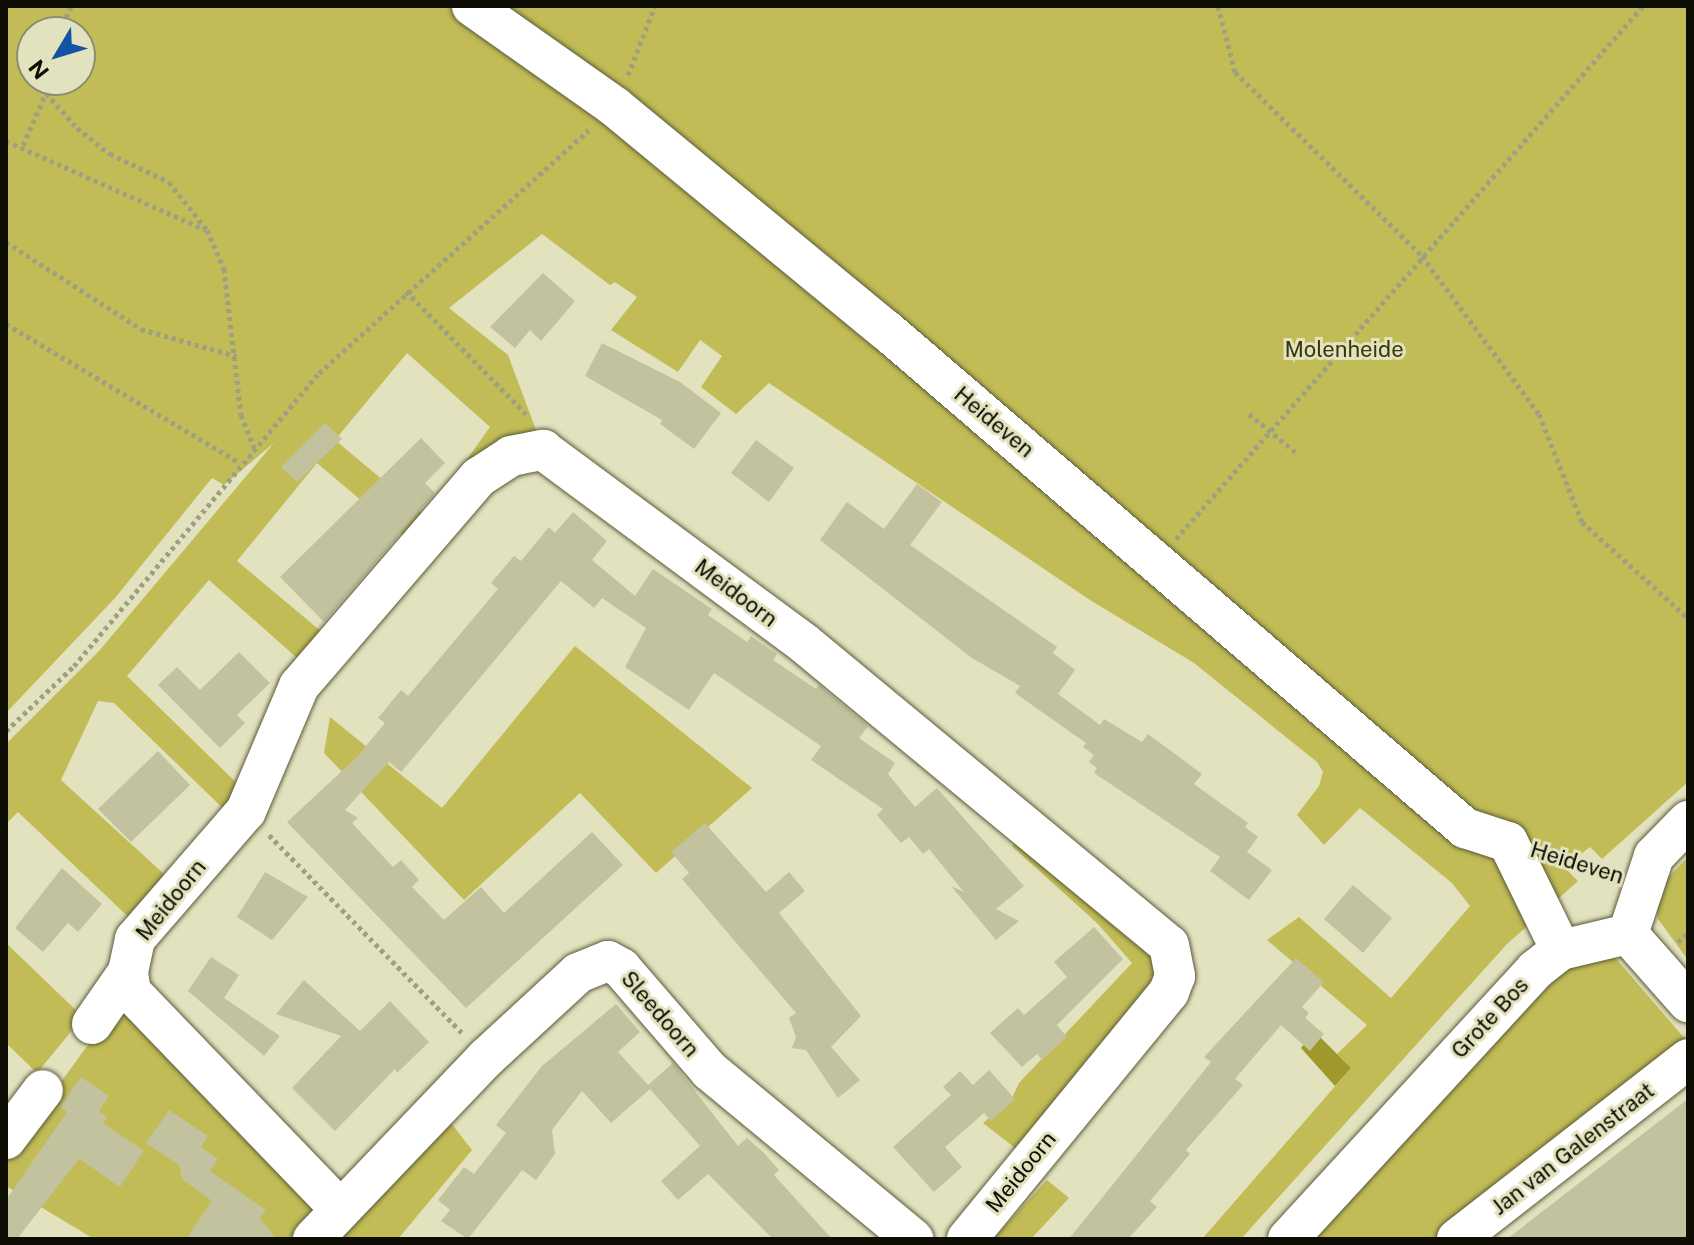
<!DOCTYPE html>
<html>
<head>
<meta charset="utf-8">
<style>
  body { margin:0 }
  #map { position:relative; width:1694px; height:1245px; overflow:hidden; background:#e2e2bf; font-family:"Public Sans",sans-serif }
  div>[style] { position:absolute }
  .green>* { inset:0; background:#c1bc55 }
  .water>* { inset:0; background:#9e992a }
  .building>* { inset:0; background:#c2c29f }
  .path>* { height:5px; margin-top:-2.5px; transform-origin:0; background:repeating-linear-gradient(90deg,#9f9f84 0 4px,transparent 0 8px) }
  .roads { filter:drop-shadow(0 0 2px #5b5a3b) drop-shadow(0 0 2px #5b5a3b) }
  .minor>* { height:40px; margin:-20px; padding:0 20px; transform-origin:20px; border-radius:20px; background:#fff }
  span { translate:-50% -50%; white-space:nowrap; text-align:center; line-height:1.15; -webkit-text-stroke:6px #e2e2bf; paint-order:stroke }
  .park-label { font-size:22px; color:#393709 }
  .street-label { font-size:22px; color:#0d0d03 }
  .frame { position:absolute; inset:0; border:8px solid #0d0d03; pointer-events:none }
  .north { position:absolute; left:16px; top:16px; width:80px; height:80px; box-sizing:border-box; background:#e2e2bf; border:2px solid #8d8d74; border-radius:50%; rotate:232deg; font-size:22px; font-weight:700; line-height:32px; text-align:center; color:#0d0d03 }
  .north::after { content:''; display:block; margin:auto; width:28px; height:36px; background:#1253a3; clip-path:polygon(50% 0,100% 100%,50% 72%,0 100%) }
</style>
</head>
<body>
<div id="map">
  <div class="green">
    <i style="clip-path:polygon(evenodd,6px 6px,1688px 6px,1688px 782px,1602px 859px,1590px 847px,1564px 867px,1578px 881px,1507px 944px,1241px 1239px,1202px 1239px,1351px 1068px,1337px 1054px,1367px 1025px,1267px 940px,1299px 917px,1391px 998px,1470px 906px,1452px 883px,1360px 808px,1324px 845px,1297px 815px,1319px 786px,1323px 772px,1317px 762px,1194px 663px,1090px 600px,769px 383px,736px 414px,701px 387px,722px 356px,700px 340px,678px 372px,611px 330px,637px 297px,615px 282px,610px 285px,542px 234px,449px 308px,508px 355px,536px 430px,476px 498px,455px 476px,490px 427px,407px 353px,335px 440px,446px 533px,427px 556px,317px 463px,237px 561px,347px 653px,323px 681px,209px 580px,127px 676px,250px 796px,232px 817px,114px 703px,98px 701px,61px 780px,176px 885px,140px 928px,18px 812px,6px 824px,6px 744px,99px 651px,274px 443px,224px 485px,212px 478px,115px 598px,6px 713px,6px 6px,32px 32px,80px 32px,80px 80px,32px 80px,32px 32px)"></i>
    <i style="clip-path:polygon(575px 646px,752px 788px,656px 873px,580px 793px,464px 900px,324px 753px,330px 717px,442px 808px)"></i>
    <i style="clip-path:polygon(1033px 827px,1152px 919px,1167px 991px,1023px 1154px,983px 1123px,1011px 1100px,1019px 1083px,1132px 963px,1098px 924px,1012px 846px)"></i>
    <i style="clip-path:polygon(1688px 857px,1688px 960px,1658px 919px,1656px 904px,1665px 881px)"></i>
    <i style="clip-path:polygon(6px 943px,83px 1017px,37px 1073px,6px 1043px)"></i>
    <i style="clip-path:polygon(1590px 948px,1612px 954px,1686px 1040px,1438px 1239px,1312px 1239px,1530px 1003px)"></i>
    <i style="clip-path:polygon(126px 993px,314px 1206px,294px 1239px,94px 1239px,6px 1186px,6px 1157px)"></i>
    <i style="clip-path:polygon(451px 1123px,472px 1150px,398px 1239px,332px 1239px)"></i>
    <i style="clip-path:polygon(1047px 1180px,1069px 1198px,1031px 1239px,993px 1239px)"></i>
  </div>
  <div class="water">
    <i style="clip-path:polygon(1315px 1032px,1351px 1068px,1335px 1086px,1301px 1048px)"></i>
  </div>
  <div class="building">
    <i style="clip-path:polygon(543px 273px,575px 301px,541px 341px,530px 330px,515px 348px,490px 327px)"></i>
    <i style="clip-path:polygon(602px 343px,680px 382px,721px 413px,694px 449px,660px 424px,662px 420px,585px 376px)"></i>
    <i style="clip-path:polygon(325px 423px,342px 439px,297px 482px,281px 467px)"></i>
    <i style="clip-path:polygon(421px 438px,445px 463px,425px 483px,435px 493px,324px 622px,280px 577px)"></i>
    <i style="clip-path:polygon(756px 440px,794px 468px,769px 502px,731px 473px)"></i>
    <i style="clip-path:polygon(917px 484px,942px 502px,910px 545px,1057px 647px,1053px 653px,1075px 670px,1058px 694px,1100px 725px,1104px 719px,1142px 742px,1148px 734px,1202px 774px,1194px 784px,1248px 823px,1245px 827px,1258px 837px,1247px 852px,1272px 870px,1249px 900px,1210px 871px,1220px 857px,1094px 773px,1097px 768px,1089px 762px,1094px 755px,1083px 747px,1086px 743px,1015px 693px,1020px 686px,972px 658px,820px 540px,847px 502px,884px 529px)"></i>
    <i style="clip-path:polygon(573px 512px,607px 541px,592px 560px,635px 596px,653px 569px,712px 609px,708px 615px,747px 642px,751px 636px,762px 644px,777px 654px,773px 660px,816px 689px,819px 685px,868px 726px,859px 738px,895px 763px,888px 774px,915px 807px,937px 788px,1024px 886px,996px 909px,1019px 921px,996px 940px,951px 886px,964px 892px,929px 849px,923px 854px,909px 837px,901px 843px,877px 815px,883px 809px,811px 760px,821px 746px,714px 673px,689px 710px,625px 667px,646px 628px,602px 598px,594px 608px,561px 581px,401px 772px,389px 762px,345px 810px,358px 818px,352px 823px,393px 867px,401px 860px,419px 880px,412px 887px,444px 920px,481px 887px,504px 913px,592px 832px,623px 865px,466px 1008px,287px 822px,356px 758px,385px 723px,378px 718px,401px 690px,408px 696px,498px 589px,491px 583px,514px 556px,521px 561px,549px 527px,555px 533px)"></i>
    <i style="clip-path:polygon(239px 652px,270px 683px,237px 715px,245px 723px,220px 748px,158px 685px,177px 667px,200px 690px)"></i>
    <i style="clip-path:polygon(158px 751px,190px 785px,131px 842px,98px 809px)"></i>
    <i style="clip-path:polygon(705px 823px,766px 892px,789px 872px,805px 891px,779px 913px,861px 1016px,831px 1047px,860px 1080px,838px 1098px,806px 1050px,792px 1048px,796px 1037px,789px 1018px,796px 1013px,682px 879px,689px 873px,671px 852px)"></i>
    <i style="clip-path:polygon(62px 868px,102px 904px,78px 932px,68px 923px,43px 952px,15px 928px)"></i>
    <i style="clip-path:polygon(265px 872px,308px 897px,272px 940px,237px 917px)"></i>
    <i style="clip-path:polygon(1353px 885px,1392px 918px,1363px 953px,1324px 919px)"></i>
    <i style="clip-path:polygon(1094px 927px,1123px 959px,1057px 1025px,1067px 1037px,1042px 1060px,1037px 1054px,1022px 1067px,990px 1033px,1018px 1008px,1024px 1015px,1067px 977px,1054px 962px)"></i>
    <i style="clip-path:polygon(211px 957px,239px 975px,224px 998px,280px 1036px,264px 1056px,188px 991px)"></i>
    <i style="clip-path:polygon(1296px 958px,1324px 982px,1302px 1007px,1309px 1013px,1305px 1018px,1324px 1034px,1310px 1051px,1281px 1025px,1235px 1079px,1243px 1085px,1186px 1150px,1190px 1154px,1150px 1201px,1157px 1207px,1128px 1239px,1069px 1239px,1211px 1062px,1204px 1057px)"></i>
    <i style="clip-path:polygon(304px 980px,360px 1031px,390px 1001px,429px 1042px,397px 1073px,395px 1069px,335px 1131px,292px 1088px,341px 1036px,276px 1014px)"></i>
    <i style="clip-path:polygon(616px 1004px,640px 1032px,618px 1052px,648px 1085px,673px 1063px,738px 1146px,747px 1138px,764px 1153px,779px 1170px,774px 1175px,832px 1239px,773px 1239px,708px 1174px,678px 1200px,661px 1181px,700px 1146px,650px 1089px,611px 1123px,582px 1091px,552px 1130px,555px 1154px,536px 1180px,522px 1170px,468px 1239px,441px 1221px,450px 1210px,438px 1200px,464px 1167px,474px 1174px,506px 1133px,496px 1125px,542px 1066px)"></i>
    <i style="clip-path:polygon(989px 1070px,1015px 1099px,991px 1121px,984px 1113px,945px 1147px,962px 1167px,934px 1192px,893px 1147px,951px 1095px,943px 1087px,960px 1071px,973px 1085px)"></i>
    <i style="clip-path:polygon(81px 1077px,109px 1096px,99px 1111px,107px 1117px,103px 1123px,144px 1151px,120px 1187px,79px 1159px,17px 1239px,6px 1239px,6px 1200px,67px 1112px,60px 1107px)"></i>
    <i style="clip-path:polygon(1688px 1099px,1688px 1239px,1507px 1239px,1539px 1214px)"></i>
    <i style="clip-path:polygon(169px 1110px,208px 1136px,201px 1147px,218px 1159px,210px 1171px,266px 1210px,260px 1218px,276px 1239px,186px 1239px,212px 1201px,182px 1179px,179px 1165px,146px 1143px)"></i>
  </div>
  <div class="path">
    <i style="left:1218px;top:6px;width:68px;rotate:75.6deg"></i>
    <i style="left:1235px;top:72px;width:262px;rotate:44.5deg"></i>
    <i style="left:1422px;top:256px;width:197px;rotate:53.5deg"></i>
    <i style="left:1539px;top:414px;width:116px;rotate:68.3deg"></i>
    <i style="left:1582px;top:522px;width:143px;rotate:42.2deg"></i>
    <i style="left:60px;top:32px;width:28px;rotate:-67deg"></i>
    <i style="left:628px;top:75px;width:74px;rotate:-68.6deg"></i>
    <i style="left:49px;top:80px;width:13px;rotate:103deg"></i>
    <i style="left:46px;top:93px;width:47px;rotate:48.5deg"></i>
    <i style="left:77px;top:128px;width:42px;rotate:38.2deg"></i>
    <i style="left:110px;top:154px;width:65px;rotate:25.4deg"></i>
    <i style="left:169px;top:182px;width:61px;rotate:51.6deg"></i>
    <i style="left:207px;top:230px;width:43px;rotate:66.4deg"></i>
    <i style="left:224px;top:269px;width:147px;rotate:83.4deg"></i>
    <i style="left:241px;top:415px;width:35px;rotate:68deg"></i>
    <i style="left:6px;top:141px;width:219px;rotate:24deg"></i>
    <i style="left:23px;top:145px;width:57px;rotate:-66.1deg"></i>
    <i style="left:6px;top:242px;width:161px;rotate:32.8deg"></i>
    <i style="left:141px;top:329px;width:99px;rotate:15.9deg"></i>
    <i style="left:406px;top:291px;width:176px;rotate:45.7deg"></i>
    <i style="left:6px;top:324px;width:272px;rotate:30.7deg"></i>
    <i style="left:1249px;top:414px;width:63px;rotate:39.2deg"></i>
    <i style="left:1176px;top:539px;width:709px;rotate:-48.78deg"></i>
    <i style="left:6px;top:731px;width:94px;rotate:-43.7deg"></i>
    <i style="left:74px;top:666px;width:382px;rotate:-50.1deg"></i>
    <i style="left:319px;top:373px;width:363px;rotate:-42deg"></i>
    <i style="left:269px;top:835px;width:278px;rotate:45.7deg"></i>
    <i style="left:1550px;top:855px;width:66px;rotate:16.8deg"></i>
    <i style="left:1678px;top:942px;width:13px;rotate:-42deg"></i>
  </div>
  <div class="roads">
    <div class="minor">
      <i style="left:472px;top:6px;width:175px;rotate:35.2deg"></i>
      <i style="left:615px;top:107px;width:351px;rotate:39.5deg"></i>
      <i style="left:886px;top:330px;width:764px;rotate:40.7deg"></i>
      <i style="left:1465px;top:828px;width:45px;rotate:18deg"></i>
      <i style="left:1508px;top:842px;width:120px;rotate:63.9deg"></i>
      <i style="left:1628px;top:934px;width:82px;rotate:-71.6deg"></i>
      <i style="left:1654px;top:856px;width:49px;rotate:-45.8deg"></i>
      <i style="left:1628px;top:934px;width:91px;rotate:48.6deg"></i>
      <i style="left:92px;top:1024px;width:63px;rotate:-55.3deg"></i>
      <i style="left:6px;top:1139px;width:61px;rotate:-52.9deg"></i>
      <i style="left:339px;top:1208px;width:300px;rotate:-133.9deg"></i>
      <i style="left:131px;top:992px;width:20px;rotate:-99deg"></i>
      <i style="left:128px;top:972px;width:34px;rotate:-78deg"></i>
      <i style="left:135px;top:939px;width:169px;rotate:-49.1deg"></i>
      <i style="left:246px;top:811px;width:136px;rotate:-67deg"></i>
      <i style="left:299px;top:686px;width:276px;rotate:-49.3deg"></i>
      <i style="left:479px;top:477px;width:38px;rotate:-33deg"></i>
      <i style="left:511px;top:456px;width:33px;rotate:-11deg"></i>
      <i style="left:543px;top:450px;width:326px;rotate:36.5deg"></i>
      <i style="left:805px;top:644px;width:472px;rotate:39.6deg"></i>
      <i style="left:1169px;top:945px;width:32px;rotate:79deg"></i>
      <i style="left:1175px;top:976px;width:17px;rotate:111deg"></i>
      <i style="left:1169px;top:992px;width:319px;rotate:129.3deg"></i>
      <i style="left:313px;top:1239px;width:250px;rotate:-46.3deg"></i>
      <i style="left:486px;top:1058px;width:125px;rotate:-42.7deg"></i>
      <i style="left:578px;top:973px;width:32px;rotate:-22deg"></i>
      <i style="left:608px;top:961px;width:15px;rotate:28deg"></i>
      <i style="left:621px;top:968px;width:136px;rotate:49.2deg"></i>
      <i style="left:710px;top:1071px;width:264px;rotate:39.6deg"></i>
      <i style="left:1288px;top:1239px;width:365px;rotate:-47.4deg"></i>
      <i style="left:1535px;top:970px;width:33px;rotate:-38deg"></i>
      <i style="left:1561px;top:950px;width:69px;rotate:-13.4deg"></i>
      <i style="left:1457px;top:1239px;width:293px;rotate:-37.9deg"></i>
    </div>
  </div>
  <div class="park-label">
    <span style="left:1344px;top:350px">Molenheide</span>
  </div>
  <div class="street-label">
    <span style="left:994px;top:422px;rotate:40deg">Heideven</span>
    <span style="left:736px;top:593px;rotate:37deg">Meidoorn</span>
    <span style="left:1577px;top:863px;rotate:17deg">Heideven</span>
    <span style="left:171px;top:900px;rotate:-51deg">Meidoorn</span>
    <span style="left:660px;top:1014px;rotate:49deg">Sleedoorn</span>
    <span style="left:1490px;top:1018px;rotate:-47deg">Grote Bos</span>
    <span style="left:1573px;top:1149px;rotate:-38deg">Jan van Galenstraat</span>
    <span style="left:1021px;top:1172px;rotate:-51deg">Meidoorn</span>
  </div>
  <div class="frame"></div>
  <div class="north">N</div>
</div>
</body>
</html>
